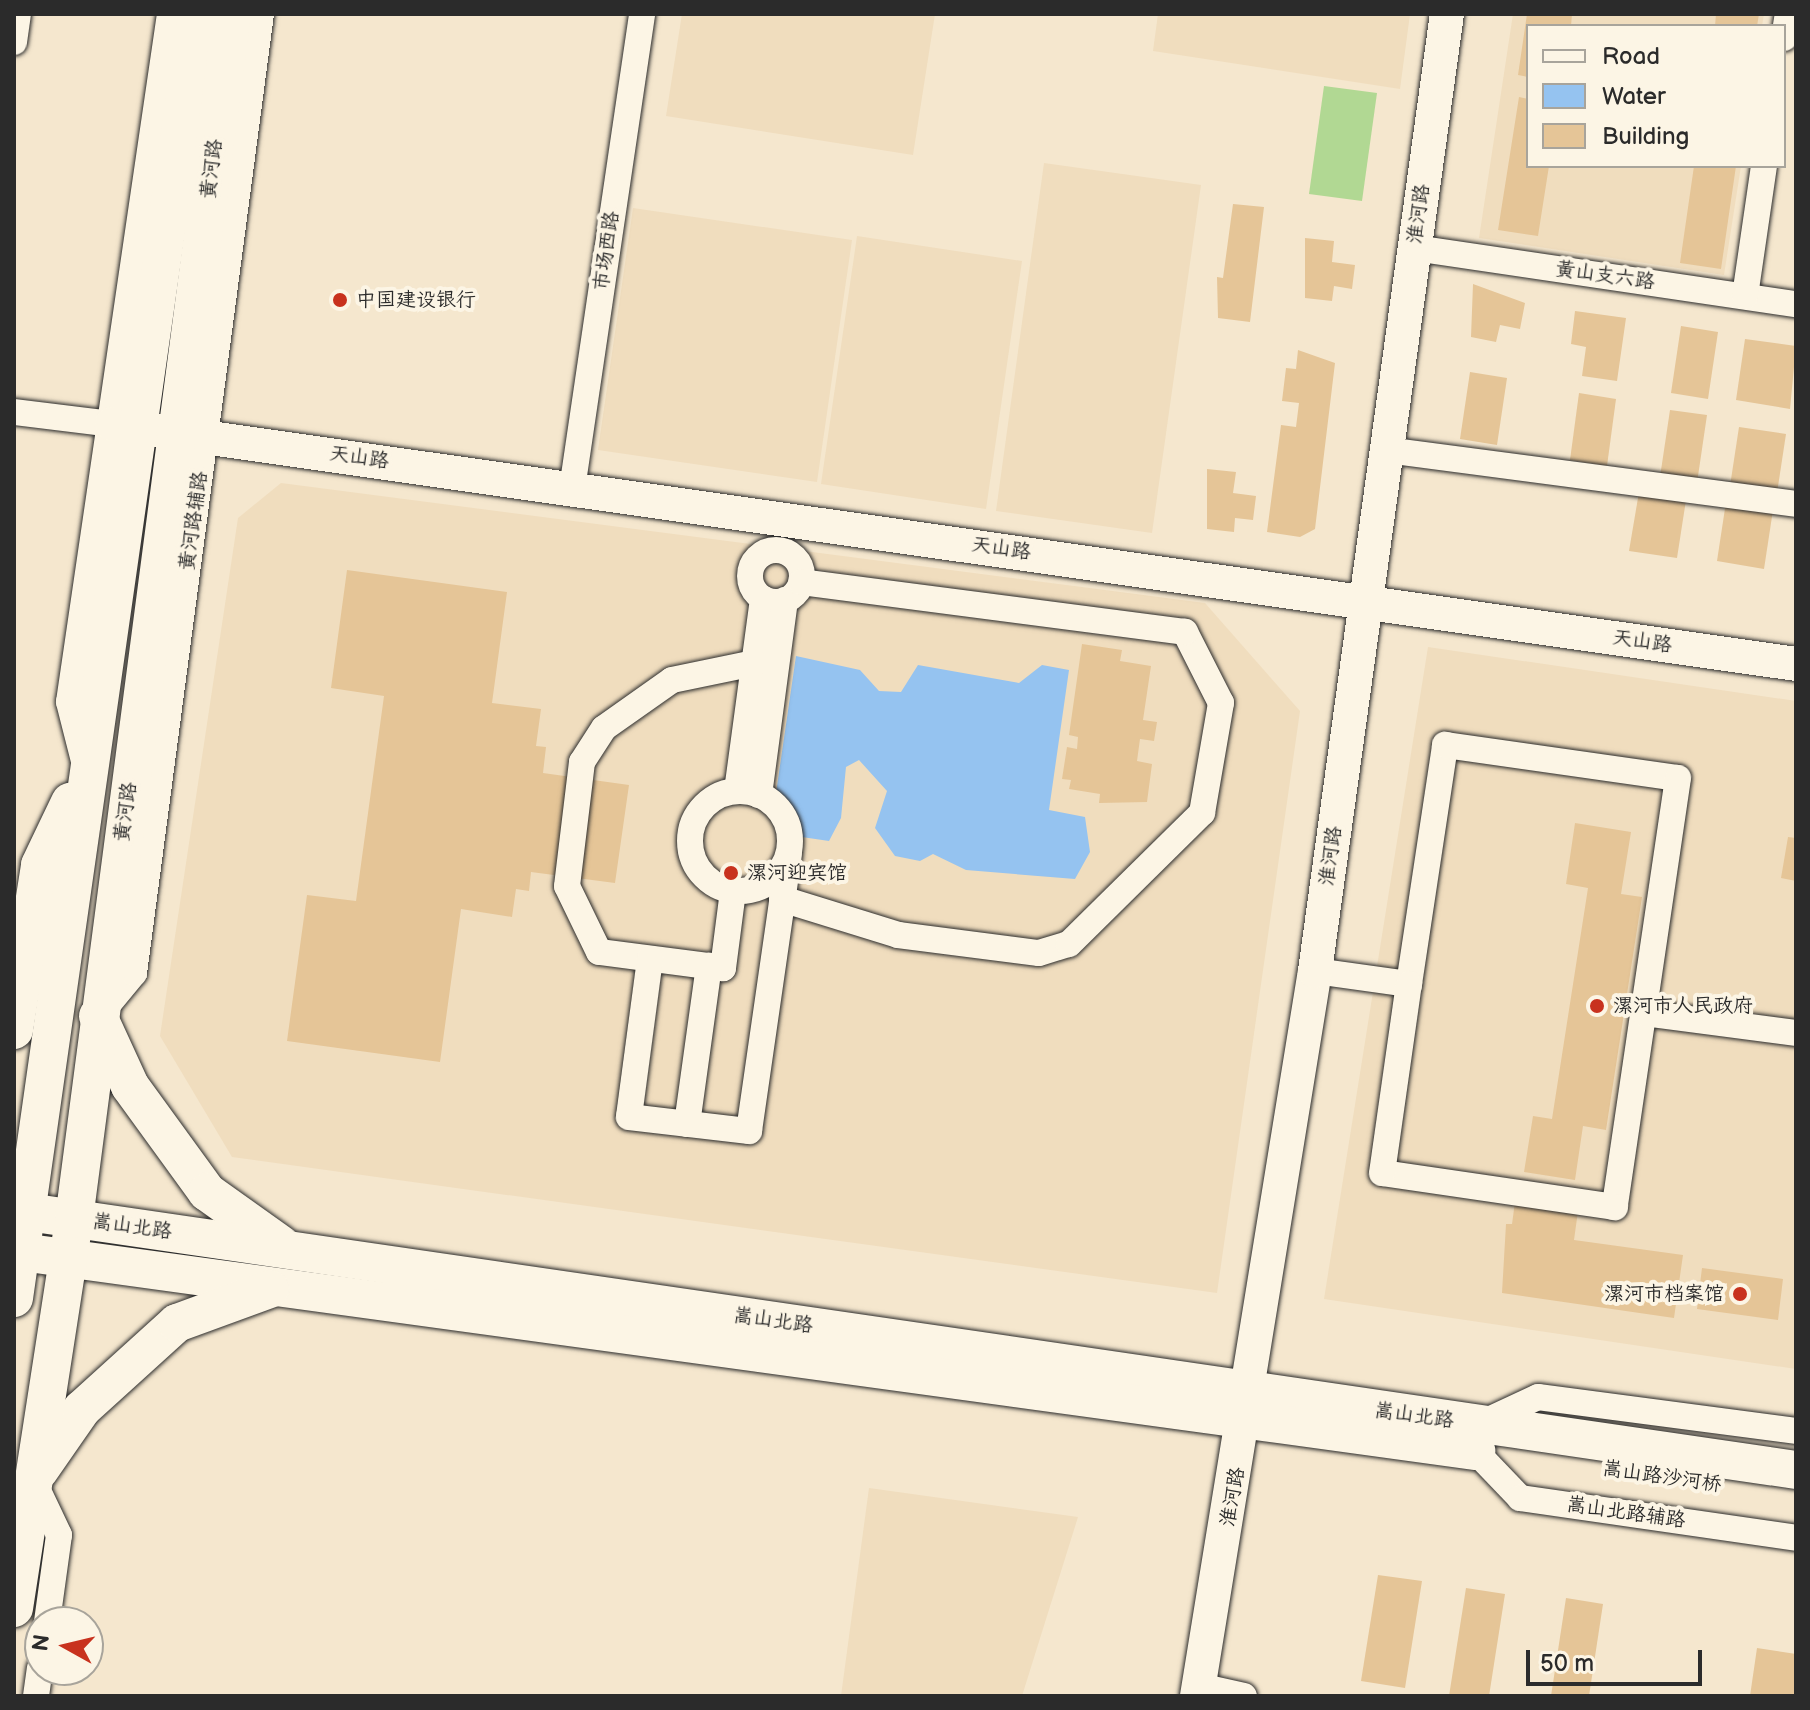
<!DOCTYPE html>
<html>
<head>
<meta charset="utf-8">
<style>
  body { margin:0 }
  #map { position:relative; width:1810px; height:1710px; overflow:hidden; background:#f5e7ce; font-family:"Balsamiq Sans","LXGW WenKai TC",sans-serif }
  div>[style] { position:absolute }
  .built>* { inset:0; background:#f0ddbe }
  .green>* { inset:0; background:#b1d893 }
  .water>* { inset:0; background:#95c3f0 }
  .building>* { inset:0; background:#e5c597 }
  .roads { filter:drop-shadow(0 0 2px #2b2b2b) drop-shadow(0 0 2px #2b2b2b) }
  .minor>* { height:26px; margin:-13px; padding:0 13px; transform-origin:13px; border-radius:13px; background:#fcf5e5 }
  .minor>.ring { margin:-13px; padding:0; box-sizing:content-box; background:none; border:26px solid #fcf5e5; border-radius:50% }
  .tertiary>* { height:34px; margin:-17px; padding:0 17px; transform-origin:17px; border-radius:17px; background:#fcf5e5 }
  .secondary>* { height:38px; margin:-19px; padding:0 19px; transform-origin:19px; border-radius:19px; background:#fcf5e5 }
  .dots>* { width:22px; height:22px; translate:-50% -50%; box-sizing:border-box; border:4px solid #fcf5e5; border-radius:50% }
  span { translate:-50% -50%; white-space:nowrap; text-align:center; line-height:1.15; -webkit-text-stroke:8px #fcf5e5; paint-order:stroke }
  .street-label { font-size:20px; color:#2b2b2b }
  .poi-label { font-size:20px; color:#2b2b2b }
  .left { translate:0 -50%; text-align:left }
  .right { translate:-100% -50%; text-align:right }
  .frame { position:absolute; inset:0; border:16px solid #2b2b2b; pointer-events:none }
  .legend { position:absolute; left:1526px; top:24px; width:260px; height:144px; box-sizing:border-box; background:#fcf5e5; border:2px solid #a8a49b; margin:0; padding:10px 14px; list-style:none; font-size:24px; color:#2b2b2b }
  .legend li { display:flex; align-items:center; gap:16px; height:40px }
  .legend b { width:40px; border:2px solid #a8a49b }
  .north { position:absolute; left:24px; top:1606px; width:80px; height:80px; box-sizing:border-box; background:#fcf5e5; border:2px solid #a8a49b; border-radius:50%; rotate:278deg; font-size:22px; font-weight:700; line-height:32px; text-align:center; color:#2b2b2b }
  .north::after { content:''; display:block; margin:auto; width:28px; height:36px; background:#c8321e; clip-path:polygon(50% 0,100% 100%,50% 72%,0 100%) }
  .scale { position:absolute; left:1526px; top:1650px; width:176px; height:36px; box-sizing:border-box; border:4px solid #2b2b2b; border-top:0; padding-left:10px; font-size:24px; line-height:28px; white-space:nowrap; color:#2b2b2b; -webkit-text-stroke:6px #fcf5e5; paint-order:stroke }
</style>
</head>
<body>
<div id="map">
  <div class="built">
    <i style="clip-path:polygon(682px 14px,935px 14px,913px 155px,666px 116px)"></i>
    <i style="clip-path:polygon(1158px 14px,1410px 14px,1400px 89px,1153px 51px)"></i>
    <i style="clip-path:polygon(1513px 14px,1764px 14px,1762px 26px,1528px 26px,1528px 166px,1741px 166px,1724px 275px,1479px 238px)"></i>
    <i style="clip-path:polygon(1044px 163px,1201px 185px,1152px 533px,996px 511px)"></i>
    <i style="clip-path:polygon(633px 208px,852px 240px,817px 482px,598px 450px)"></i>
    <i style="clip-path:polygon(857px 236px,1022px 261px,986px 509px,821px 484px)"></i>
    <i style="clip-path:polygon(281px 483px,1205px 603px,1300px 711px,1217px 1293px,232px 1157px,160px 1036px,238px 518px)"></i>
    <i style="clip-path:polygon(1428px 647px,1796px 701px,1796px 1369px,1324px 1299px)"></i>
    <i style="clip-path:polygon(869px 1488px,1078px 1517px,1022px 1696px,841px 1696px)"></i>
  </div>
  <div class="green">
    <i style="clip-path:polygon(1324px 86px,1377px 93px,1362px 201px,1309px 194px)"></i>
  </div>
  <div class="water">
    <i style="clip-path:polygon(796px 656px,860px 670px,879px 691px,901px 692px,918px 665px,1019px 683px,1042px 665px,1069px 670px,1049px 810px,1085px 817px,1090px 852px,1075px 879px,966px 870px,933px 854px,920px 861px,895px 856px,875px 828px,887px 791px,859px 760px,846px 767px,841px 818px,829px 841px,795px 836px,790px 810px,776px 793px)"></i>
  </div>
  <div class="building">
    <i style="clip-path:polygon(1527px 14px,1572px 14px,1571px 26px,1528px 26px,1528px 77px,1518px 75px)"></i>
    <i style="clip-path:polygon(1716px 14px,1759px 14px,1757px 26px,1715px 26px)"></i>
    <i style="clip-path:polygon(1519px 97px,1528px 99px,1528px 166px,1549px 166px,1538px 236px,1498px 230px)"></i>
    <i style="clip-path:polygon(1694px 166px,1736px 166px,1721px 269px,1680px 263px)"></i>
    <i style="clip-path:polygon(1233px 204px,1264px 207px,1250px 322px,1218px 318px,1217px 277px,1223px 278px)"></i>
    <i style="clip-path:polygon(1305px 238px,1334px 241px,1332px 262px,1355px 265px,1352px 289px,1334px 286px,1332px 301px,1305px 298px)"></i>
    <i style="clip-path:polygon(1473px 284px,1525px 303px,1520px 329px,1500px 325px,1496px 342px,1471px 337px)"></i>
    <i style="clip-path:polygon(1575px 311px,1626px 318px,1617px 381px,1582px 376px,1586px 347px,1571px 344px)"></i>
    <i style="clip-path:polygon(1681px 326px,1718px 332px,1708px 399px,1671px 393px)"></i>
    <i style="clip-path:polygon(1745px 339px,1796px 346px,1790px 409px,1736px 400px)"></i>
    <i style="clip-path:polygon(1298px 350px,1335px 363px,1315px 529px,1300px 537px,1267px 532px,1281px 425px,1296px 427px,1299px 403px,1282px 401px,1286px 368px,1296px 369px)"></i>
    <i style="clip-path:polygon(1470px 372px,1507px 378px,1497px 445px,1460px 439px)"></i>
    <i style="clip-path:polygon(1579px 393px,1616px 399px,1607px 466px,1570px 460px)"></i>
    <i style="clip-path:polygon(1670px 410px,1707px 415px,1697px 483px,1660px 477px)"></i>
    <i style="clip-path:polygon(1739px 427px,1786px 434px,1777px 493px,1730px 486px)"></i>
    <i style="clip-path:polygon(1207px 469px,1236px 472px,1233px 493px,1256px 496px,1253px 520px,1235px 518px,1234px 532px,1207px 529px)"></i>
    <i style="clip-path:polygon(1639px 492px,1686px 500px,1677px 558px,1629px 551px)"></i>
    <i style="clip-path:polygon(1726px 502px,1773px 510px,1764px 569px,1717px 561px)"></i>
    <i style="clip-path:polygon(347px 570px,507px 592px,492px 703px,541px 709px,536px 746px,546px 747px,543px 773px,629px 785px,615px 883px,531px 872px,529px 891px,516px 889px,512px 917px,461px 909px,440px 1062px,287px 1041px,307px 895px,356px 901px,384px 696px,331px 688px)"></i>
    <i style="clip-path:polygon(1082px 644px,1122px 650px,1120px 661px,1151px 666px,1143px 720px,1157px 722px,1154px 741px,1140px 739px,1137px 761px,1152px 764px,1147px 802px,1099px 803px,1100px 794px,1069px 789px,1071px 780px,1062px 779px,1067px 747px,1077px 749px,1078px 737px,1069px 735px)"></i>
    <i style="clip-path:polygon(1575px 823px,1631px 832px,1621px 894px,1642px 897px,1606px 1130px,1583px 1126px,1575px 1180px,1524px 1172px,1533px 1116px,1552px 1119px,1588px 888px,1566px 884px)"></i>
    <i style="clip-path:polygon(1788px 837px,1796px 838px,1796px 881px,1781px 878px)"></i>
    <i style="clip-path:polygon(1515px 1202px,1578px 1211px,1574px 1240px,1683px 1255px,1674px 1318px,1502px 1293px,1506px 1224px,1512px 1224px)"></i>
    <i style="clip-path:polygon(1702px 1268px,1783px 1279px,1778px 1320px,1697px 1309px)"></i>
    <i style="clip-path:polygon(1378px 1575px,1422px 1581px,1405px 1688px,1361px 1681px)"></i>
    <i style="clip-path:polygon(1466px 1588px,1505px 1594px,1489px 1696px,1449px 1696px)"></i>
    <i style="clip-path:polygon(1566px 1598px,1603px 1604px,1589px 1696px,1551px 1696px)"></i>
    <i style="clip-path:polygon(1757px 1648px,1796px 1654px,1796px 1696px,1750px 1696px)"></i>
  </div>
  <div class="roads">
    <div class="minor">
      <i style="left:1784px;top:38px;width:24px;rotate:-81deg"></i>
      <i style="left:14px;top:42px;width:28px;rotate:-82deg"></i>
      <i style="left:1415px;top:248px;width:385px;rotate:8.4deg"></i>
      <i style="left:1745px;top:296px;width:131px;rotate:-81.7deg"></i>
      <i style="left:14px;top:412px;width:99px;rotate:7deg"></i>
      <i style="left:1387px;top:450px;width:413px;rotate:7.5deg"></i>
      <i style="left:572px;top:489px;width:480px;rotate:-81.6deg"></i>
      <i class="ring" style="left:750px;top:550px;width:26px;height:26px"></i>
      <i style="left:84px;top:761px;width:61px;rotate:-104.3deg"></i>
      <i style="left:69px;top:702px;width:695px;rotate:-81.65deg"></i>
      <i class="ring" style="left:690px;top:791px;width:74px;height:74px"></i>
      <i style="left:737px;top:791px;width:194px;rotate:-82.3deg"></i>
      <i style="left:759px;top:795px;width:197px;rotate:-82.4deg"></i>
      <i style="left:733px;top:891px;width:78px;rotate:97.4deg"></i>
      <i style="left:723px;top:968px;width:125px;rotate:-172.6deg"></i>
      <i style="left:599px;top:952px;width:73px;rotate:-115.9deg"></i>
      <i style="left:567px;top:886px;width:125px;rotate:-83.1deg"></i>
      <i style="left:582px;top:762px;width:40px;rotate:-57.1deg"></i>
      <i style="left:604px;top:728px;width:83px;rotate:-35.2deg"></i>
      <i style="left:672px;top:680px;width:84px;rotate:-11.7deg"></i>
      <i style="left:782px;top:899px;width:121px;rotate:17.2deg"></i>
      <i style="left:898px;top:935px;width:142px;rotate:7.3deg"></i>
      <i style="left:1039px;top:953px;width:31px;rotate:-17deg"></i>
      <i style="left:1069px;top:944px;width:187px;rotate:-44.6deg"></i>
      <i style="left:1202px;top:813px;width:112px;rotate:-80.2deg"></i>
      <i style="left:1221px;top:703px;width:80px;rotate:-116.9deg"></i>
      <i style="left:1185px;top:632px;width:387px;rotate:-172.6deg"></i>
      <i style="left:650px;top:959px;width:159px;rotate:97.6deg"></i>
      <i style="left:629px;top:1117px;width:121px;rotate:6.7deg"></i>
      <i style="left:749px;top:1131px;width:279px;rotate:-81.8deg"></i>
      <i style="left:1315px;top:971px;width:95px;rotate:7.9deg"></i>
      <i style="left:1409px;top:984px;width:242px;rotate:-81.4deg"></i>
      <i style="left:1445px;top:745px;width:235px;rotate:8.1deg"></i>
      <i style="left:1678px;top:778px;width:434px;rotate:98.4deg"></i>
      <i style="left:1615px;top:1207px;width:235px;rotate:-171.7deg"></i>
      <i style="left:1382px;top:1173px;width:191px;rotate:-81.9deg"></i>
      <i style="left:101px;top:1013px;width:52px;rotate:-50.5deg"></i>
      <i style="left:134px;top:973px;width:967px;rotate:-82.46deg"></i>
      <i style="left:1644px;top:1013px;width:153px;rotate:7.5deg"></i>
      <i style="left:687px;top:1124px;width:160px;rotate:-82.1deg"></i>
      <i style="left:1480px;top:1424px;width:64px;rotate:-25deg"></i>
      <i style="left:1538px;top:1397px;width:260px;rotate:7.5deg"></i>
      <i style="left:1475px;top:1451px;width:65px;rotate:46.2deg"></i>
      <i style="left:1520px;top:1498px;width:279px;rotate:8.2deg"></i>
      <i style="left:33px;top:1480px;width:61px;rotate:64.7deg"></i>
      <i style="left:59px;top:1535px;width:88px;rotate:97.9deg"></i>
      <i style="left:1199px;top:1686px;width:46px;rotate:12.5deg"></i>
      <i style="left:36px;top:1696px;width:28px;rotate:-82deg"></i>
    </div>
    <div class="tertiary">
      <i style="left:112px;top:424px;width:1701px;rotate:8.11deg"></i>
      <i style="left:1197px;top:1696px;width:735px;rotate:-80.76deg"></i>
      <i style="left:1315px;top:971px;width:966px;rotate:-82.15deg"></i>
    </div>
    <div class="secondary">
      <i style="left:98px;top:1016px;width:77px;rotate:65.4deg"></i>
      <i style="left:130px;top:1086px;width:131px;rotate:54deg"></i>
      <i style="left:207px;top:1192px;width:90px;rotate:35.5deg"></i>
      <i style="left:14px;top:1030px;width:167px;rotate:-81deg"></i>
      <i style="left:40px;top:865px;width:70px;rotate:-64.5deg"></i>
      <i style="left:14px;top:1210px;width:1801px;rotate:8.3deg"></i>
      <i style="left:14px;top:1251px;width:1476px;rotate:7.79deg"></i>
      <i style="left:14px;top:1298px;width:1297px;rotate:-81.89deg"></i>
      <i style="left:39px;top:1471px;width:75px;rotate:-55.3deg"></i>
      <i style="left:82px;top:1409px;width:128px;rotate:-42.2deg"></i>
      <i style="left:177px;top:1323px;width:99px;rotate:-20.1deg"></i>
      <i style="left:14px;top:1608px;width:394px;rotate:-81.2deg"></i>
      <i style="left:74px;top:1219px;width:1215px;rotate:-82.53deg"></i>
    </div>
  </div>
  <div class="dots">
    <i style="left:340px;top:300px;background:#c8321e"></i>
    <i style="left:731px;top:873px;background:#c8321e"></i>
    <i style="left:1597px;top:1006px;background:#c8321e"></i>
    <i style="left:1740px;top:1294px;background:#c8321e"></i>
  </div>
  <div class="street-label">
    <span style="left:212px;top:169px;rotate:-83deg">黄河路</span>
    <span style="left:1419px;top:214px;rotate:-82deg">淮河路</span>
    <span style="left:607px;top:251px;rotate:-82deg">市场西路</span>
    <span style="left:1605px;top:276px;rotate:8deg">黄山支六路</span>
    <span style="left:359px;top:458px;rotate:8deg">天山路</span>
    <span style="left:194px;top:521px;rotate:-82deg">黄河路辅路</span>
    <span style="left:1001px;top:549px;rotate:8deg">天山路</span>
    <span style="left:1642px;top:642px;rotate:8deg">天山路</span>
    <span style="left:126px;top:812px;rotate:-82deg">黄河路</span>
    <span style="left:1331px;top:856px;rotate:-82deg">淮河路</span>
    <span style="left:132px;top:1227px;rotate:8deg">嵩山北路</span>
    <span style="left:773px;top:1321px;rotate:8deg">嵩山北路</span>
    <span style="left:1414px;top:1416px;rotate:8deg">嵩山北路</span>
    <span style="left:1662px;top:1477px;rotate:8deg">嵩山路沙河桥</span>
    <span style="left:1233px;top:1497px;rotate:-80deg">淮河路</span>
    <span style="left:1626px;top:1513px;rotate:8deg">嵩山北路辅路</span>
  </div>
  <div class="poi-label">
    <span class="left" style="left:356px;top:300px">中国建设银行</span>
    <span class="left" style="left:747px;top:873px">漯河迎宾馆</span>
    <span class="left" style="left:1613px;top:1006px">漯河市人民政府</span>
    <span class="right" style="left:1724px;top:1294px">漯河市档案馆</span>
  </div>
  <div class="frame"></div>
  <ul class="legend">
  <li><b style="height:10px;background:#fcf5e5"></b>Road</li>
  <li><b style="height:22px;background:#95c3f0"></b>Water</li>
  <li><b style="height:22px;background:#e5c597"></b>Building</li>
  </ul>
  <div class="north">N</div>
  <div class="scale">50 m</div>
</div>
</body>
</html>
